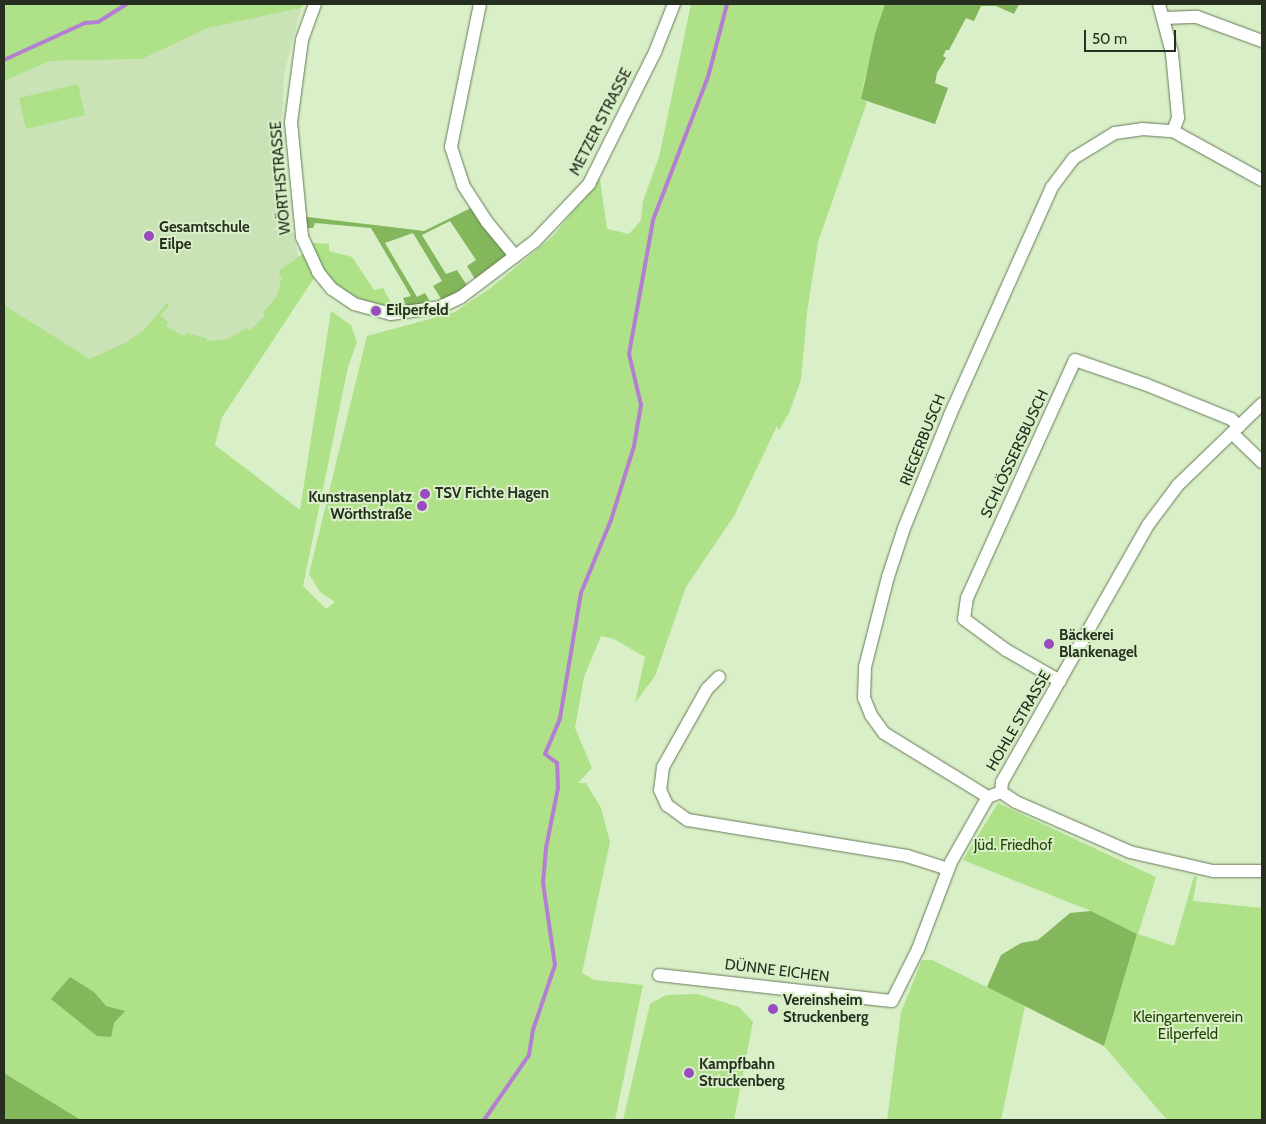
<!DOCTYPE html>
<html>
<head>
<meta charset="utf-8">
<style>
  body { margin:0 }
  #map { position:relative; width:1266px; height:1124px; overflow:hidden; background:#d8efc8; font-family:Cabin,sans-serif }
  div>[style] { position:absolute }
  .built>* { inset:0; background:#c9e2b6 }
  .green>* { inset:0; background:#aee188 }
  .forest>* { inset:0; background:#84b65b }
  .stream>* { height:4px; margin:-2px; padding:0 2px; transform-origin:2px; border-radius:2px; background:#b47ed2 }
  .roads { filter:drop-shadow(0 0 1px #667a58) drop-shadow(0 0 1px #667a58) }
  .minor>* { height:12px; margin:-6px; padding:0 6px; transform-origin:6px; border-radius:6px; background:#fff }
  .dots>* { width:14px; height:14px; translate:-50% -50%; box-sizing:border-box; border:2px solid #d8efc8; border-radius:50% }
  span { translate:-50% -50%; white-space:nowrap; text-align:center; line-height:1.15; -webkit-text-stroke:4px #d8efc8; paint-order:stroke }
  .street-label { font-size:15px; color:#252e1f }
  .poi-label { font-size:15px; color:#252e1f; font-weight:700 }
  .left { translate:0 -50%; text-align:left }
  .right { translate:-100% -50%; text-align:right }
  .park-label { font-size:15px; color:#234300 }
  .frame { position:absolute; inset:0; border:5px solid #252e1f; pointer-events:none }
  .scale { position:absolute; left:1084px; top:30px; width:92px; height:22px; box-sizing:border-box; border:2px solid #252e1f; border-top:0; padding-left:6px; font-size:15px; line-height:18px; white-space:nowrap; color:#252e1f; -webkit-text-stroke:4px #d8efc8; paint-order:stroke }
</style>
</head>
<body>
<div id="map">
  <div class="built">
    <i style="clip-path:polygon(301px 8px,284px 74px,281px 145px,288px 214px,299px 257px,318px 272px,219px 422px,90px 359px,4px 305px,4px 81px,49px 61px,142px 59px,208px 28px)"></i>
  </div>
  <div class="green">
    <i style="clip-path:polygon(4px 4px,304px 4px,301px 8px,208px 28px,142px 59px,50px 61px,4px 81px)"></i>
    <i style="clip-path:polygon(691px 4px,885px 4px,864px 81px,861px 99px,867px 102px,818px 242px,807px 313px,801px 380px,789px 413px,779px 430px,777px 426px,734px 516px,686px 587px,655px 676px,635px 703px,645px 657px,614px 639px,601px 636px,584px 677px,575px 728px,592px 768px,578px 783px,586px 783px,601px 808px,610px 842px,582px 973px,594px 980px,643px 985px,615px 1120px,81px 1120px,4px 1073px,4px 305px,90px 359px,127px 342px,144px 330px,167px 303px,169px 306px,160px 315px,168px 322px,166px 326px,184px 336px,187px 333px,206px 338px,207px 341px,227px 339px,247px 328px,250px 330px,265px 316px,263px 313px,277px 296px,282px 276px,279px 275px,280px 270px,307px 251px,303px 242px,329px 244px,329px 251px,352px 257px,374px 290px,383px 288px,397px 314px,364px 308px,318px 272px,222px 417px,215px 445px,300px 510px,331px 311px,351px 325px,357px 342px,348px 367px,303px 586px,326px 609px,335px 602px,320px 592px,309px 574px,367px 336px,455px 312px,492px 287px,552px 237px,600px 179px,607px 229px,629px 234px,641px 220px,643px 201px,659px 157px)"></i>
    <i style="clip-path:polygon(78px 84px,85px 115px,26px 129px,19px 98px)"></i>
    <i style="clip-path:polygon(998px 803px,1156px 877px,1138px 934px,1174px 946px,1194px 876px,1197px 877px,1193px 901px,1262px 908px,1262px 1120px,1167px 1120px,1104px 1046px,1137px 934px,1091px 911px,963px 860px)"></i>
    <i style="clip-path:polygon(922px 960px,932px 960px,1025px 1006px,1001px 1120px,887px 1120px,901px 1012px)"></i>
    <i style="clip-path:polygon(697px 994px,739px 1007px,753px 1022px,734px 1120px,623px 1120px,650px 1004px,666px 995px)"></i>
  </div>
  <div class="forest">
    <i style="clip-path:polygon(885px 4px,1019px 4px,1014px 14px,996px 6px,981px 6px,974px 21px,966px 18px,949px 50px,946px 50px,943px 56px,946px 58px,937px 73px,935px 83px,948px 88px,935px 124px,861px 99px,875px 34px)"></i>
    <i style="clip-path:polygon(477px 205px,515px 256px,478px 284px,467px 266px,476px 260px,450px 221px,422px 235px,446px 274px,457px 270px,470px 290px,445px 305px,433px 286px,442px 281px,413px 233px,385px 243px,417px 297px,425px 293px,434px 308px,409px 313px,403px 298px,411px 296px,371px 228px,315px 223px,313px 228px,301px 228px,299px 216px,424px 231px)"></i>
    <i style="clip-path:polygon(1091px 911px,1137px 934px,1104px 1046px,987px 987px,1001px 955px,1021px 943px,1038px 940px,1070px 913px)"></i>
    <i style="clip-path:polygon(70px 977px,94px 992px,106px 1006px,125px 1011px,114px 1023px,111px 1037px,97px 1036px,51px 999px)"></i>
    <i style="clip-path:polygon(4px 1073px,81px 1120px,4px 1120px)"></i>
  </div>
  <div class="stream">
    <i style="left:4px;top:60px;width:89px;rotate:-24.6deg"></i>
    <i style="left:85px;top:23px;width:13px;rotate:-4deg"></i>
    <i style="left:98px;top:22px;width:34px;rotate:-32deg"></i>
    <i style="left:484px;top:1120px;width:79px;rotate:-55.3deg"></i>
    <i style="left:529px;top:1055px;width:25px;rotate:-81deg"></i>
    <i style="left:533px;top:1030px;width:69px;rotate:-71.3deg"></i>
    <i style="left:555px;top:965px;width:83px;rotate:-98.3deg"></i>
    <i style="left:543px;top:883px;width:35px;rotate:-85deg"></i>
    <i style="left:546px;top:848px;width:61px;rotate:-78.7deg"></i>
    <i style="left:558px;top:788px;width:25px;rotate:-92deg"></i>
    <i style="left:557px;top:763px;width:15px;rotate:-143deg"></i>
    <i style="left:545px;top:754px;width:39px;rotate:-67deg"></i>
    <i style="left:560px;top:718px;width:127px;rotate:-80.5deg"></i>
    <i style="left:581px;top:593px;width:79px;rotate:-67.7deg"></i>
    <i style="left:611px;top:520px;width:77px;rotate:-72.7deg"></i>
    <i style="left:634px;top:446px;width:42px;rotate:-80.3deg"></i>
    <i style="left:641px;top:405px;width:52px;rotate:-103.2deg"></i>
    <i style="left:629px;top:354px;width:136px;rotate:-79.8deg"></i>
    <i style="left:653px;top:220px;width:153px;rotate:-69deg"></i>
    <i style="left:708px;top:77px;width:75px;rotate:-75.4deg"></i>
  </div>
  <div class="roads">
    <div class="minor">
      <i style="left:315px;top:4px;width:38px;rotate:110deg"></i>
      <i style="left:302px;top:40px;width:83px;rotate:97.6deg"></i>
      <i style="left:291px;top:122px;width:116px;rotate:84.5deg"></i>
      <i style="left:302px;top:237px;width:38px;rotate:65deg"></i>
      <i style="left:318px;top:272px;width:22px;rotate:51deg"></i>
      <i style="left:332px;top:289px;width:27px;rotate:34deg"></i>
      <i style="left:354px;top:304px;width:38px;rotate:15deg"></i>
      <i style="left:391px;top:314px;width:49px;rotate:-8.1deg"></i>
      <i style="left:440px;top:307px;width:23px;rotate:-25deg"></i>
      <i style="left:461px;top:297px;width:93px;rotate:-37.1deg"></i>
      <i style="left:535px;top:241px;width:79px;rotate:-46.5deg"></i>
      <i style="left:589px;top:184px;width:148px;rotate:-63.4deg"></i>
      <i style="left:655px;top:52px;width:52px;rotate:-68.4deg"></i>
      <i style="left:480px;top:4px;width:146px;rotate:101.5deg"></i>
      <i style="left:451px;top:147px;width:40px;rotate:72deg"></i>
      <i style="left:463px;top:185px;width:44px;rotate:57deg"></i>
      <i style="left:487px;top:222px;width:44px;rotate:50.5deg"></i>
      <i style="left:1159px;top:4px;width:51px;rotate:75.1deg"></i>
      <i style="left:1172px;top:53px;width:65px;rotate:84.7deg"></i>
      <i style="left:1178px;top:118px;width:14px;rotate:111deg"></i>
      <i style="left:1173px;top:131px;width:102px;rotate:28.8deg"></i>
      <i style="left:1164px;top:18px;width:33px;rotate:-2deg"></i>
      <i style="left:1197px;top:17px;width:69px;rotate:20.3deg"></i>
      <i style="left:1232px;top:433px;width:42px;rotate:44deg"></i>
      <i style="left:719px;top:677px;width:17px;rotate:135deg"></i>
      <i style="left:707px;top:689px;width:90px;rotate:119.4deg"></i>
      <i style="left:663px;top:767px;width:23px;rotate:97deg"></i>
      <i style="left:660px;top:790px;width:17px;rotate:65deg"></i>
      <i style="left:667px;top:805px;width:26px;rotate:36deg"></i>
      <i style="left:688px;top:820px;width:222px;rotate:9.3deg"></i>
      <i style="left:907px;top:856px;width:43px;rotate:17.6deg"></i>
      <i style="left:1060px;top:681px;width:62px;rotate:-150.1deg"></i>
      <i style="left:1006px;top:650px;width:52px;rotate:-143.6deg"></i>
      <i style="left:964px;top:619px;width:21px;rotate:-82deg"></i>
      <i style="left:967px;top:598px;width:261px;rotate:-65.6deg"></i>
      <i style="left:1075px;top:360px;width:76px;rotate:19.1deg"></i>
      <i style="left:1147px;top:385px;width:91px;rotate:22deg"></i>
      <i style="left:1231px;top:419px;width:11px;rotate:41deg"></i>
      <i style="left:1001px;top:792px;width:10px;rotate:-84deg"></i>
      <i style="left:1002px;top:782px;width:296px;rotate:-60.4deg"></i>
      <i style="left:1148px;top:525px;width:50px;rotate:-53.1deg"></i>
      <i style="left:1178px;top:485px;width:117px;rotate:-44deg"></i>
      <i style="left:1001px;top:792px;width:18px;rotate:34deg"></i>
      <i style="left:1016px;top:802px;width:124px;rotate:23.7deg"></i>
      <i style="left:1130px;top:852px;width:85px;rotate:12.9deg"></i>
      <i style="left:1213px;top:871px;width:49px"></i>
      <i style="left:988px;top:797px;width:122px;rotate:-148.4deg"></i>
      <i style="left:884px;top:733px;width:22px;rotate:-126deg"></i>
      <i style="left:871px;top:715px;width:18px;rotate:-112deg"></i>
      <i style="left:864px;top:698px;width:31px;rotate:-88deg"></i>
      <i style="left:865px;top:667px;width:93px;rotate:-75.7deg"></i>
      <i style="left:888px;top:577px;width:52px;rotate:-71.9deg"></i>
      <i style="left:904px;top:528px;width:122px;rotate:-67.8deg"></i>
      <i style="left:950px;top:415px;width:250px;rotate:-65.9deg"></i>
      <i style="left:1052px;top:187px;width:36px;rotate:-53deg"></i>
      <i style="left:1074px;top:158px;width:48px;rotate:-31.4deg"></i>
      <i style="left:1115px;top:133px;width:27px;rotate:-8deg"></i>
      <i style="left:1142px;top:129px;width:31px;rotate:4deg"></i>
      <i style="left:659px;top:975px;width:234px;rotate:6.4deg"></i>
      <i style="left:892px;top:1001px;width:58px;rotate:-63.4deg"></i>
      <i style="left:918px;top:949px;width:93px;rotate:-69.2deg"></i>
      <i style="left:951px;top:862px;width:75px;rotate:-60.4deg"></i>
      <i style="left:988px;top:797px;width:14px;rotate:-21deg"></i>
    </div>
  </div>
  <div class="dots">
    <i style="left:149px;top:236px;background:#984cbe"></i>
    <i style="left:376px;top:311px;background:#984cbe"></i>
    <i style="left:425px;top:494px;background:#984cbe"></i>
    <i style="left:422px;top:506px;background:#984cbe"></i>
    <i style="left:1049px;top:644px;background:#984cbe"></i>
    <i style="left:773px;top:1009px;background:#984cbe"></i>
    <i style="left:689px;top:1073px;background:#984cbe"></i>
  </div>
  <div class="street-label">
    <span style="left:601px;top:122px;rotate:-63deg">METZER STRASSE</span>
    <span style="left:281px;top:178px;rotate:-95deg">WÖRTHSTRASSE</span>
    <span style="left:923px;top:440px;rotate:-68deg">RIEGERBUSCH</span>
    <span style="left:1015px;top:454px;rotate:-65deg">SCHLÖSSERSBUSCH</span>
    <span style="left:1019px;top:721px;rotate:-60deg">HOHLE STRASSE</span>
    <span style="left:777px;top:971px;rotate:7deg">DÜNNE EICHEN</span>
  </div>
  <div class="poi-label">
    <span class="left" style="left:159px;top:236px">Gesamtschule<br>Eilpe</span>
    <span class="left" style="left:386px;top:311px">Eilperfeld</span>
    <span class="left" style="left:435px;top:494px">TSV Fichte Hagen</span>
    <span class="right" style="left:412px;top:506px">Kunstrasenplatz<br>Wörthstraße</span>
    <span class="left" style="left:1059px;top:644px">Bäckerei<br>Blankenagel</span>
    <span class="left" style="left:783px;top:1009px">Vereinsheim<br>Struckenberg</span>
    <span class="left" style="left:699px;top:1073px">Kampfbahn<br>Struckenberg</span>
  </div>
  <div class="park-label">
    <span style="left:1013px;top:846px">Jüd. Friedhof</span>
    <span style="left:1188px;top:1026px">Kleingartenverein<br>Eilperfeld</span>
  </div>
  <div class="frame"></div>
  <div class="scale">50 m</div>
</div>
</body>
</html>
